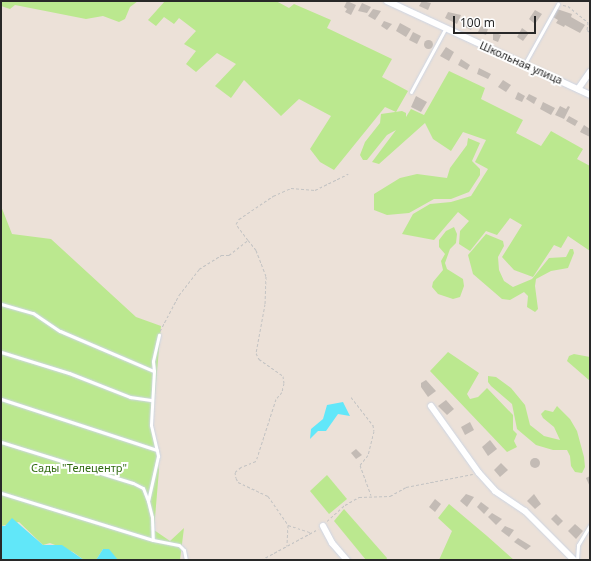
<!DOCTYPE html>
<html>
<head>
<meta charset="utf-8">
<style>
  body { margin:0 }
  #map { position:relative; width:591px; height:561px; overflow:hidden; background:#ece1d8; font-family:"Noto Sans",sans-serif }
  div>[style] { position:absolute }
  .green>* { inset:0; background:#bbe88f }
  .water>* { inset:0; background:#61e7f9 }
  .building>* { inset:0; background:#c3bbb5 }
  .round { border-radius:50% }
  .path>* { height:1px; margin-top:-0.5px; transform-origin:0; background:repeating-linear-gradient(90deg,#c3c3c3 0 3px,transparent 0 5px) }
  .roads { filter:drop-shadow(0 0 1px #cdd5e3) drop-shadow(0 0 1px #cdd5e3) }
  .service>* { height:3px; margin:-1.5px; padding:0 1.5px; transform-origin:1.5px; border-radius:1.5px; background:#fff }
  .minor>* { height:6px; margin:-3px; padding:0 3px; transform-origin:3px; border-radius:3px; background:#fff }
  span { translate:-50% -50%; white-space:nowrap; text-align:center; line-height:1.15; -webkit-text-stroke:4px #fff; paint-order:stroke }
  .street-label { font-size:11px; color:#282828 }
  .park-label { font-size:11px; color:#326b13 }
  .frame { position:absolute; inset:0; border:2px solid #282828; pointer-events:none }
  .scale { position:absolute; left:453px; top:16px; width:83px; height:18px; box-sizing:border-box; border:2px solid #282828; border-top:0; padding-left:5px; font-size:12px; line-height:14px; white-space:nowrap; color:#282828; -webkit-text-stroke:3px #fff; paint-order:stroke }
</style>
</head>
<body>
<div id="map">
  <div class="green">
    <i style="clip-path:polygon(1px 1px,138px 1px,130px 7px,125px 19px,119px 22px,103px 16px,86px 19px,15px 5px,10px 9px,1px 6px)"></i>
    <i style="clip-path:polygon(165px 1px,276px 1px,289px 8px,294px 4px,331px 20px,327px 28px,392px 59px,382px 77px,408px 91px,396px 112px,385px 107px,334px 170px,320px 162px,310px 149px,331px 116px,299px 99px,281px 116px,244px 80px,231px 98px,215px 86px,236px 64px,217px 53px,196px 72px,186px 64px,196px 51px,184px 44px,196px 31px,179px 18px,174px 24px,164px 17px,156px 26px,148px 20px)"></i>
    <i style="clip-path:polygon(449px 71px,485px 88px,481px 99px,523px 120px,516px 133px,541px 146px,551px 131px,583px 149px,577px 159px,590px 166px,590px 251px,568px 236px,561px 248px,554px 245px,533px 277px,514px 270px,502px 257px,522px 225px,510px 218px,497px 235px,486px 231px,470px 251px,459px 244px,460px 231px,469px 221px,458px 212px,434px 240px,402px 234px,413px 214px,430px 204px,451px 202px,471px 196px,488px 169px,475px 162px,486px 140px,463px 132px,451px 151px,433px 139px,425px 123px,379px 164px,372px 162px,396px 130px,387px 135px,367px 160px,363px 160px,360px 155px,365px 142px,380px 123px,381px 114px,402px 111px,406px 113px,406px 117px,411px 109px,424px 115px)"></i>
    <i style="clip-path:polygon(468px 138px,480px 143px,472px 161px,480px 169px,480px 175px,469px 192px,451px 199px,434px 199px,409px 213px,387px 215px,374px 210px,374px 194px,400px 178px,417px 174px,447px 178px,450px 168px,467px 145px)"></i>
    <i style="clip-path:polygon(1px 206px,12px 234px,51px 239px,136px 317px,161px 326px,152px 429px,159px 470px,154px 530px,170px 541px,184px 528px,180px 560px,118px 560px,103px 549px,96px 560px,84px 560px,73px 552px,50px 543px,43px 545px,19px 522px,1px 526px)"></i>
    <i style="clip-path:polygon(454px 227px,457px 234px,456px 243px,450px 249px,445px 263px,447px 269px,463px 279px,464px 286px,460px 297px,453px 299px,438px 294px,432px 287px,433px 282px,443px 270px,441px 261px,445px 254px,439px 247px,439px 240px,446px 231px)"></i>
    <i style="clip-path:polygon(486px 234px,503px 241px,504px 246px,498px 257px,499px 270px,504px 281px,513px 287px,532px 279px,549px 258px,566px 257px,570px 249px,573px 249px,574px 253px,568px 268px,551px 271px,536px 279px,535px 286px,538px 309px,535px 312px,527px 307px,528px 296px,524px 292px,510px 300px,502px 299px,473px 274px,468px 255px)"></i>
    <i style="clip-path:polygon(448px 352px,479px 373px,467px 394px,470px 399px,478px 397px,487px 388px,513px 415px,513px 430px,517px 434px,514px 441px,517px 447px,507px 452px,430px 371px)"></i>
    <i style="clip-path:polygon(574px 354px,590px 357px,590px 381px,567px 361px,569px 356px)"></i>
    <i style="clip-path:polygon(488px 376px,496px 377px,511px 388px,525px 405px,530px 425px,544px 436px,560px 440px,554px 427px,543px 418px,541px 414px,545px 410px,553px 412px,557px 406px,570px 419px,577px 431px,584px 457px,585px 467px,582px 473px,575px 472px,571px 466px,570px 456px,567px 450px,553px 450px,536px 445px,517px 429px,512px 404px,491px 386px,488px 382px)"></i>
    <i style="clip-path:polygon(327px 475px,347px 499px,329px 514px,310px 491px)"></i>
    <i style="clip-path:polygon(449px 504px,487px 536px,514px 560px,439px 560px,452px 531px,438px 518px)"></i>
    <i style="clip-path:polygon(344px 509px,387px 558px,386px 560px,366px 560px,334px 521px)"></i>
  </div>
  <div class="water">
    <i style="clip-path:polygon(343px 402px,350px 416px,338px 414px,326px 431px,318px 431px,310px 439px,311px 429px,323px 419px,327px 405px)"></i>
    <i style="clip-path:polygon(12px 518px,43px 545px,62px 545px,84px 560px,1px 560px,1px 526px,5px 526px)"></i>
    <i style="clip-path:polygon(103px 549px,109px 549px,118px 560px,96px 560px)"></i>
  </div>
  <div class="building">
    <i style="clip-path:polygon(347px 1px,356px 5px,351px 15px,345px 12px,347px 9px,344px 7px)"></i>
    <i style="clip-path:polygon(422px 1px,431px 3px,428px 10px,419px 6px)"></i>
    <i style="clip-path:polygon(362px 3px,371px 7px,367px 13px,358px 11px)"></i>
    <i style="clip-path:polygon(373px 9px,381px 11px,375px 20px,368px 16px)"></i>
    <i style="clip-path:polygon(557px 9px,572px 14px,571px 17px,585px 25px,580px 33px,565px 25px,564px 27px,556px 23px,558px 20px,553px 17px)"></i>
    <i style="clip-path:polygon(535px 10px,542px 14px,535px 24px,529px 19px)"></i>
    <i style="clip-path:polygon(448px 12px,461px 15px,457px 24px,445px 18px)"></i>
    <i style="clip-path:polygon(467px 20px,474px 23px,471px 30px,464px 26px)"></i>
    <i style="clip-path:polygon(384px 21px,392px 24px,387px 30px,381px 26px)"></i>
    <i style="clip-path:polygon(400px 23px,411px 29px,406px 37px,396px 31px)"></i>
    <i style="clip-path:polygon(481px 26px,488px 29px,486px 35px,478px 32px)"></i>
    <i style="clip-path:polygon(522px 28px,529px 33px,523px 41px,517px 37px)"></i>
    <i style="clip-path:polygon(413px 32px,421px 36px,417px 44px,409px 40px)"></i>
    <i style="clip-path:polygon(493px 32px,501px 35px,498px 42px,493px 40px)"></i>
    <i class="round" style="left:423.5px;top:39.5px;width:9px;height:9px"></i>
    <i style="clip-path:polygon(446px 47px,454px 52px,449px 61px,440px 56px)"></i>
    <i style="clip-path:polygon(461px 59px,470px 65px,467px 70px,458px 65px)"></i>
    <i style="clip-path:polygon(479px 68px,491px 74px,488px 79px,477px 74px)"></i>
    <i style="clip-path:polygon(503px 80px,511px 85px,506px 92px,498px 87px)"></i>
    <i style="clip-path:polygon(518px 92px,525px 96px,522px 102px,515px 99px)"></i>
    <i style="clip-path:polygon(529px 94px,537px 98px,534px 104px,526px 99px)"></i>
    <i style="clip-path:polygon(416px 96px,427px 102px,421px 112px,411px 107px)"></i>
    <i style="clip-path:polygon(543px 102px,555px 108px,551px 115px,540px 109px)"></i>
    <i style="clip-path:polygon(560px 106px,566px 109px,568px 106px,570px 107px,564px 119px,555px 115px)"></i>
    <i style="clip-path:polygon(569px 116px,578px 121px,575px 126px,566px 121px)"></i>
    <i style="clip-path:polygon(584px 125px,590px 129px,590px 137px,580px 132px)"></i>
    <i style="clip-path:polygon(426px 380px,436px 391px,428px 397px,421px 387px,421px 383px)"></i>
    <i style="clip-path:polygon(446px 400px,454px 409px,447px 415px,438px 406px)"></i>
    <i style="clip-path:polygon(470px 422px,474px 430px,465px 435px,461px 427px)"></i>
    <i style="clip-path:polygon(490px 440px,497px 449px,488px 456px,482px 447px)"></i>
    <i style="clip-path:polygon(356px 449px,362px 455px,356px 459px,351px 453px)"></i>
    <i class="round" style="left:530px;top:458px;width:10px;height:10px"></i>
    <i style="clip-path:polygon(501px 463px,508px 470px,500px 477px,494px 470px)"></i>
    <i style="clip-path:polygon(590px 476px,590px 487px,586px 478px)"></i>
    <i style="clip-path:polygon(466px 494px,474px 497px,467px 507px,460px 501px)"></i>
    <i style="clip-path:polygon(534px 494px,541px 504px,535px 509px,527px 501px)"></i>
    <i style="clip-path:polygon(435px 499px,441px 504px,435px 512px,429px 507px)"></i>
    <i style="clip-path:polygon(481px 502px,489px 508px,484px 514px,477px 507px)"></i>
    <i style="clip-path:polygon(492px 513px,502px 519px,496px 525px,488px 517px)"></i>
    <i style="clip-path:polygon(556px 514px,563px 521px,558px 526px,551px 519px)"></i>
    <i style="clip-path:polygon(575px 524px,583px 531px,576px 539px,568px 531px)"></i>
    <i style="clip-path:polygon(505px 526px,514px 530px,509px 537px,501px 531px)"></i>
    <i style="clip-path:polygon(518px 538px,531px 546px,526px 550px,514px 542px)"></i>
  </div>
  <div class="path">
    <i style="left:563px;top:5px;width:5px;rotate:11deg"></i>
    <i style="left:568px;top:6px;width:26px;rotate:39deg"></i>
    <i style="left:588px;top:22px;width:8px;rotate:97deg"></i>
    <i style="left:587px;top:30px;width:4px;rotate:34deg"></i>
    <i style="left:248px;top:240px;width:13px;rotate:51deg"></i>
    <i style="left:256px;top:250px;width:28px;rotate:69deg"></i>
    <i style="left:266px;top:276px;width:28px;rotate:92deg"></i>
    <i style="left:265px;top:304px;width:50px;rotate:100.4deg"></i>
    <i style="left:256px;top:353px;width:7px;rotate:63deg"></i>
    <i style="left:259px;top:359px;width:29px;rotate:35deg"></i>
    <i style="left:283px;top:376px;width:7px;rotate:82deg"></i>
    <i style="left:284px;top:383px;width:9px;rotate:103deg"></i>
    <i style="left:282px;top:392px;width:9px;rotate:131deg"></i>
    <i style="left:276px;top:399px;width:65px;rotate:107.9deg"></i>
    <i style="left:256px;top:461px;width:16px;rotate:158deg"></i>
    <i style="left:241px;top:467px;width:8px;rotate:140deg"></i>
    <i style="left:235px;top:472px;width:6px;rotate:81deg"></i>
    <i style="left:236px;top:478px;width:4px;rotate:63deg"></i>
    <i style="left:238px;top:482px;width:33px;rotate:25deg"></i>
    <i style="left:268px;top:496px;width:35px;rotate:55deg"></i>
    <i style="left:288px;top:525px;width:21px;rotate:93deg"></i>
    <i style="left:160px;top:331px;width:41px;rotate:-62.2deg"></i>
    <i style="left:179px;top:295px;width:33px;rotate:-52deg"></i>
    <i style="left:199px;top:269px;width:26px;rotate:-32deg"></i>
    <i style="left:221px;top:255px;width:8px"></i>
    <i style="left:229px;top:255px;width:24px;rotate:-38deg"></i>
    <i style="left:248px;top:240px;width:20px;rotate:-127deg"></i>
    <i style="left:236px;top:224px;width:6px;rotate:-59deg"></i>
    <i style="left:239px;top:219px;width:41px;rotate:-34.1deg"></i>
    <i style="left:273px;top:196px;width:20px;rotate:-24deg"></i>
    <i style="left:291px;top:188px;width:24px;rotate:5deg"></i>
    <i style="left:315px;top:190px;width:37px;rotate:-26deg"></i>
    <i style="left:351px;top:397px;width:36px;rotate:52deg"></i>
    <i style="left:373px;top:425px;width:6px;rotate:81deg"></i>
    <i style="left:374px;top:431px;width:25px;rotate:104deg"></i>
    <i style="left:368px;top:455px;width:13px;rotate:129deg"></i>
    <i style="left:360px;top:465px;width:32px;rotate:70deg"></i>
    <i style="left:327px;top:521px;width:24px;rotate:-42deg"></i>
    <i style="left:345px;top:505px;width:16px;rotate:-30deg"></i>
    <i style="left:359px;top:497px;width:31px;rotate:-2deg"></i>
    <i style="left:390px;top:496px;width:18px;rotate:-29deg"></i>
    <i style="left:406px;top:487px;width:68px;rotate:-11deg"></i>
    <i style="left:288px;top:525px;width:23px;rotate:18deg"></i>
    <i style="left:261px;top:560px;width:65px;rotate:-28.5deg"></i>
  </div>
  <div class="roads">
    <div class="service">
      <i style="left:524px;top:65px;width:70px;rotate:-60.9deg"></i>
      <i style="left:411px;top:92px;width:72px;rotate:-61.6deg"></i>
      <i style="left:1px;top:304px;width:33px;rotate:16deg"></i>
      <i style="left:33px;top:313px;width:32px;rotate:34deg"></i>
      <i style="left:60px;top:331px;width:102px;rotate:23.1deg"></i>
      <i style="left:154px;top:371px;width:54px;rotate:93.2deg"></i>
      <i style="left:151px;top:425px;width:32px;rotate:77deg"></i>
      <i style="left:158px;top:456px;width:46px;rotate:102.5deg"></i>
      <i style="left:148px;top:501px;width:16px;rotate:76deg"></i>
      <i style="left:152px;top:517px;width:23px;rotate:88deg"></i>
      <i style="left:153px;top:540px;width:26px;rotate:11deg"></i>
      <i style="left:179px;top:545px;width:7px;rotate:45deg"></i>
      <i style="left:184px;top:550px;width:10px;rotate:79deg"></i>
      <i style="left:1px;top:352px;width:71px;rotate:17.2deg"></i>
      <i style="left:69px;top:373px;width:66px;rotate:21.5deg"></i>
      <i style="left:130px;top:397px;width:21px;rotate:8deg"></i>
      <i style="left:154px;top:371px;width:10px;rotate:-96deg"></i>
      <i style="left:153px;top:361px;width:27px;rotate:-77deg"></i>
      <i style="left:1px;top:399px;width:164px;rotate:18.1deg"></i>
      <i style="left:1px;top:442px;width:138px;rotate:17.3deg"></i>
      <i style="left:133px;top:483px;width:11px;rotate:27deg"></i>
      <i style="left:143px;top:488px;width:14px;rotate:69deg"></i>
      <i style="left:1px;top:493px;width:159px;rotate:17.2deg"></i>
      <i style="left:577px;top:560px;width:15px;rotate:-86deg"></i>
      <i style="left:578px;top:545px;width:23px;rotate:-59deg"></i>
    </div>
    <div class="minor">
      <i style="left:387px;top:1px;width:224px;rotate:24.8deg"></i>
      <i style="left:578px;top:89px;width:21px;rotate:-55deg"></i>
      <i style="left:431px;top:406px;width:82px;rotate:54.4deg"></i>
      <i style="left:479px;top:473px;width:24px;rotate:48deg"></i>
      <i style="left:495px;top:491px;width:36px;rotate:34deg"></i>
      <i style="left:525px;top:511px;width:69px;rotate:45deg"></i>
      <i style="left:323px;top:526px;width:19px;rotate:62deg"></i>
      <i style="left:332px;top:543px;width:23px;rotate:49deg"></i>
    </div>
  </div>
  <div class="street-label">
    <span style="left:521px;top:63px;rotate:24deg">Школьная улица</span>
  </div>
  <div class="park-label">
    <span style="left:79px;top:468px">Сады "Телецентр"</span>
  </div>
  <div class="frame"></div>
  <div class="scale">100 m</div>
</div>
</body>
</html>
